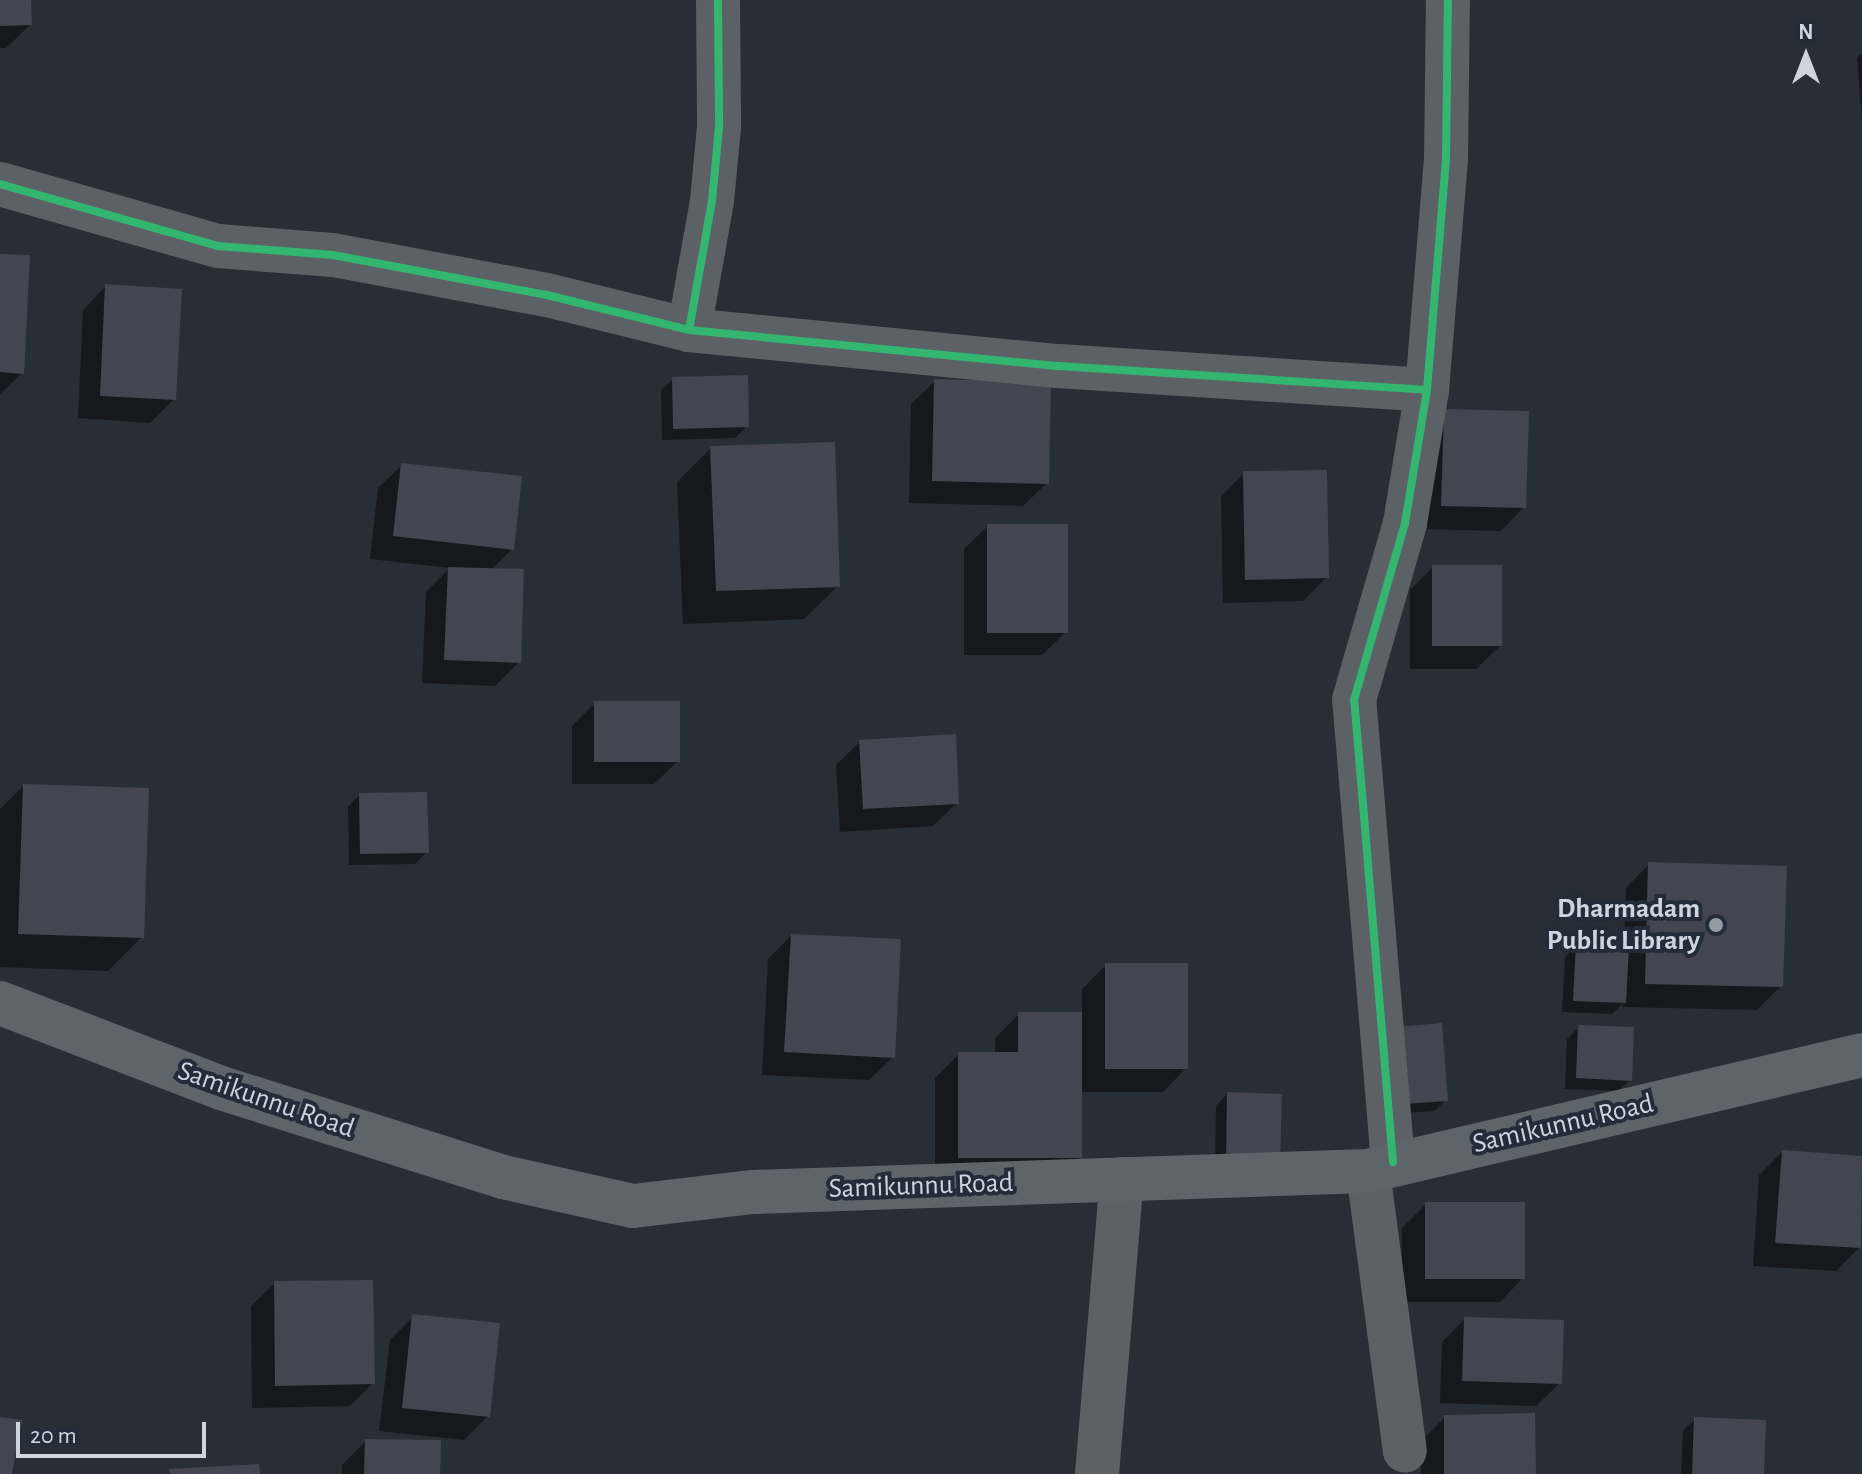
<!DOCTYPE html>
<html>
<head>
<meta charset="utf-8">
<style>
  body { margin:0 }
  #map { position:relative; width:1862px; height:1474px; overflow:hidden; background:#282e35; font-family:"Alegreya Sans",sans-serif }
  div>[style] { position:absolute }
  .shadow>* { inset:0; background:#0007 }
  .building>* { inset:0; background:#434650 }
  .minor>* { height:44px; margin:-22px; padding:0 22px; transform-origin:22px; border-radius:22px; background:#5b6165 }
  .secondary>* { height:44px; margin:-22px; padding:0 22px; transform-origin:22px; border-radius:22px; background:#5e656a }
  .cycleway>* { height:8px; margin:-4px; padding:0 4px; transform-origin:4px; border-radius:4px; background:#33b770 }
  .dots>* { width:22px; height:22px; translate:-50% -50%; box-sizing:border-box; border:4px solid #232d3a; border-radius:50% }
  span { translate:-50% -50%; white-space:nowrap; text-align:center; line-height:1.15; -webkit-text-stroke:8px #232d3a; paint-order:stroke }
  .poi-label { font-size:28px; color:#cfd5de; font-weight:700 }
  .right { translate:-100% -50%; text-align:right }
  .street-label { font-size:28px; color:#cfd5de }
  .north { position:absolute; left:1766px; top:16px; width:80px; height:80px; -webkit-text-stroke:6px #232d3a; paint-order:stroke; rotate:0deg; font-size:22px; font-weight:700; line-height:32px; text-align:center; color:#cfd5de }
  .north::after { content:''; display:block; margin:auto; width:28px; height:36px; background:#cfd5de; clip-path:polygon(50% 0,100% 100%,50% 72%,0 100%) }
  .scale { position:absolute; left:16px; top:1422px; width:190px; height:36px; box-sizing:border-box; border:4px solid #cfd5de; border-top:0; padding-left:10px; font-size:24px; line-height:28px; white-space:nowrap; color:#cfd5de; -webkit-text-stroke:6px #232d3a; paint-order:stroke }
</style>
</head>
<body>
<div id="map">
  <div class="shadow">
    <i style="clip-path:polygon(0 0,29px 0,30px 25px,6px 48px,0 48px)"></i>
    <i style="clip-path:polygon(1862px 53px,1862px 120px,1857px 58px)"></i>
    <i style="clip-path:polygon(0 256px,22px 373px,0 394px)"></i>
    <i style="clip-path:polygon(106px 286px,174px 399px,150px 423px,78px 418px,83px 310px)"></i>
    <i style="clip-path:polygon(673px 379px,747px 426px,735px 438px,662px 440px,661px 390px)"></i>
    <i style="clip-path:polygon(935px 381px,1047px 483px,1023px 506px,909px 503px,911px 404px)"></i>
    <i style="clip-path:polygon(1445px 411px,1524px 507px,1501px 531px,1418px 529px)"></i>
    <i style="clip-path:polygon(711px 448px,838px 586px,804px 619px,683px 624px,677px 482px)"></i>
    <i style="clip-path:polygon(402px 465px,512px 549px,491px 570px,519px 662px,495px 686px,422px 683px,426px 592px,450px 568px,370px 559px,378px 488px)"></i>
    <i style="clip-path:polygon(1244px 473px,1327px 577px,1303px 601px,1223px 603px,1221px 497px)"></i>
    <i style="clip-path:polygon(988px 526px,1066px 632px,1042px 655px,964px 655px,964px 549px)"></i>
    <i style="clip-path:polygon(1433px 567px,1500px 646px,1476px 669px,1410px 669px,1410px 590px)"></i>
    <i style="clip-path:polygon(595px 703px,678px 761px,654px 784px,572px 784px,572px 726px)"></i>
    <i style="clip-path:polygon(860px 742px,957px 803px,933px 826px,840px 832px,836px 765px)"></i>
    <i style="clip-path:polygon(23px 786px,142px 937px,108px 971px,0 967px,0 809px)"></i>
    <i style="clip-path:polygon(359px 795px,427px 852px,415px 864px,349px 865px,348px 807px)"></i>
    <i style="clip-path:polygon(1649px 864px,1781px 986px,1757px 1010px,1623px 1007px,1623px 1003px,1612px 1014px,1562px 1012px,1565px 957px,1577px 945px,1624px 947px,1626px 888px)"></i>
    <i style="clip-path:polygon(791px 936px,893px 1057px,869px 1080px,762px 1075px,768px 959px)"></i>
    <i style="clip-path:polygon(1106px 965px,1186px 1068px,1163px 1092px,1080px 1092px,1080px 1157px,1056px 1181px,935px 1181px,935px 1078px,959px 1054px,995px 1054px,995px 1038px,1019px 1014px,1082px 1014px,1082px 989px)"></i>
    <i style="clip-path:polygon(1579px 1027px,1630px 1080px,1618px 1091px,1565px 1089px,1567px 1039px)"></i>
    <i style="clip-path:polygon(1386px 1041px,1446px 1100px,1434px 1111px,1392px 1114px)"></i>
    <i style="clip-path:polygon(1227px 1094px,1280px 1096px,1215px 1172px,1216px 1106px)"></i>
    <i style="clip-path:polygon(1782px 1152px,1862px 1158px,1859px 1248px,1836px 1271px,1753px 1266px,1759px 1175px)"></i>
    <i style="clip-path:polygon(1426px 1204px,1523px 1278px,1500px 1302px,1402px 1302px,1402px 1228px)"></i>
    <i style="clip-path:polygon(275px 1283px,373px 1383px,350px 1406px,252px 1408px,251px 1306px)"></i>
    <i style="clip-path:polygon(413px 1317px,488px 1416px,464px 1440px,379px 1431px,390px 1340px)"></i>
    <i style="clip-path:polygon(1465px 1319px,1560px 1383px,1536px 1406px,1440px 1403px,1442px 1342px)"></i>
    <i style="clip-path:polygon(1445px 1417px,1534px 1474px,1421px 1474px,1421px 1441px)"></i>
    <i style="clip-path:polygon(1695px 1419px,1762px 1474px,1681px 1474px,1683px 1431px)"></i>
    <i style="clip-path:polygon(366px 1441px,438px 1474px,342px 1474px,342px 1465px)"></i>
  </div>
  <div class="building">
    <i style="clip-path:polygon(0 0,31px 0,32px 25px,0 26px)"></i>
    <i style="clip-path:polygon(0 254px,30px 255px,24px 374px,0 372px)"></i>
    <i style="clip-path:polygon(105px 284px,182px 289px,176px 400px,100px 396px)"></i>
    <i style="clip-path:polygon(748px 375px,749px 427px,673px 429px,672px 377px)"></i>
    <i style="clip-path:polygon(934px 379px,1051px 382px,1049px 484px,932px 481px)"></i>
    <i style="clip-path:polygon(1444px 409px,1529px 411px,1526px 508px,1441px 506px)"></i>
    <i style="clip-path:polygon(835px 442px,840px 587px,716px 591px,710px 446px)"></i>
    <i style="clip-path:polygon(401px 463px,522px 476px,514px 550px,393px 536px)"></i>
    <i style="clip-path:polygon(1327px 470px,1329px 578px,1245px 580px,1243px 471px)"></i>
    <i style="clip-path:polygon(987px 524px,1068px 524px,1068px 633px,987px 633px)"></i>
    <i style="clip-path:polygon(1432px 565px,1502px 565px,1502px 646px,1432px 646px)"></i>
    <i style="clip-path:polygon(448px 567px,524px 569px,521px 663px,444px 660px)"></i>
    <i style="clip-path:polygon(594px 701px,680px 701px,680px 762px,594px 762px)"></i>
    <i style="clip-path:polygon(956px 734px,959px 804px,863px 809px,859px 740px)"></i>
    <i style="clip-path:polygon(23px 784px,149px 788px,144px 938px,18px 934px)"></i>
    <i style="clip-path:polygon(427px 792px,429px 853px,360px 854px,359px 793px)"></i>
    <i style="clip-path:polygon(1648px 862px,1787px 866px,1783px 987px,1645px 984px)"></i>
    <i style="clip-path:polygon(791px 934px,901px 939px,895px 1058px,784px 1052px)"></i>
    <i style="clip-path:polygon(1576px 943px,1629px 945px,1626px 1003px,1573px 1001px)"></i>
    <i style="clip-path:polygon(1105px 963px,1188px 963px,1188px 1069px,1105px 1069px)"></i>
    <i style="clip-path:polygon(1018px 1012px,1082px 1012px,1082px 1158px,958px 1158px,958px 1052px,1018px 1052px)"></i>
    <i style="clip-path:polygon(1442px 1023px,1448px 1101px,1403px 1104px,1397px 1027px)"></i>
    <i style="clip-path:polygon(1578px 1025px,1634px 1027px,1632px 1081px,1576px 1078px)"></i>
    <i style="clip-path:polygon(1227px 1092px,1282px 1094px,1280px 1163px,1226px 1161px)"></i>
    <i style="clip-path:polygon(1782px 1150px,1862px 1156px,1861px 1248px,1775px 1243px)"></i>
    <i style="clip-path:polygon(1425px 1202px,1525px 1202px,1525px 1279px,1425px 1279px)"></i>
    <i style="clip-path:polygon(373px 1280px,375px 1384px,275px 1386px,274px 1281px)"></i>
    <i style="clip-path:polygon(412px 1314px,500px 1323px,490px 1417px,402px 1408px)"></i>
    <i style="clip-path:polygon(1464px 1317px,1564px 1320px,1562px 1384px,1462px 1381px)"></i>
    <i style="clip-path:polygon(1535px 1413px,1536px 1474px,1444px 1474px,1444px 1415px)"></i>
    <i style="clip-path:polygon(0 1417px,22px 1420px,12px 1474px,0 1474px)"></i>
    <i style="clip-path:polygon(1694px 1417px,1766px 1420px,1764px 1474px,1692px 1474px)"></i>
    <i style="clip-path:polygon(365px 1439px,441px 1440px,440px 1474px,364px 1474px)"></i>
    <i style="clip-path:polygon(259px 1464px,260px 1474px,170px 1474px,169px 1469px)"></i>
  </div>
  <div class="minor">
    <i style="left:718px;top:0;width:127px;rotate:89.5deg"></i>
    <i style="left:719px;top:127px;width:74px;rotate:95.4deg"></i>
    <i style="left:712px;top:201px;width:131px;rotate:100.1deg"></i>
    <i style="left:689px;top:330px;width:371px;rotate:5.6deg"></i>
    <i style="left:1058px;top:366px;width:370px;rotate:3.7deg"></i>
    <i style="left:0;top:184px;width:227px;rotate:15.9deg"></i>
    <i style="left:218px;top:246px;width:115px;rotate:4.5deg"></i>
    <i style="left:333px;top:255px;width:218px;rotate:10.6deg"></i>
    <i style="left:547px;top:295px;width:146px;rotate:13.8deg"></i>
    <i style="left:1393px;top:1162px;width:464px;rotate:-94.8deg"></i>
    <i style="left:1354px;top:700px;width:184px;rotate:-73.9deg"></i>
    <i style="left:1405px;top:523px;width:135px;rotate:-80.6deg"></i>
    <i style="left:1427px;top:390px;width:232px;rotate:-85.3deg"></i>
    <i style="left:1446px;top:159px;width:159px;rotate:-89.3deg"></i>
    <i style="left:1368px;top:1171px;width:282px;rotate:82.5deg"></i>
    <i style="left:1097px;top:1474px;width:296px;rotate:-85.2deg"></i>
  </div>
  <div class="secondary">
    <i style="left:0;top:1003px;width:237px;rotate:21deg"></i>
    <i style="left:221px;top:1088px;width:296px;rotate:17.5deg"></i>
    <i style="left:503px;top:1177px;width:133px;rotate:12.6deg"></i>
    <i style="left:633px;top:1206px;width:121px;rotate:-6.7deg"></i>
    <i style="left:753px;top:1192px;width:615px;rotate:-1.96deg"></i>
    <i style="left:1368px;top:1171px;width:507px;rotate:-13.21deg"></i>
  </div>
  <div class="cycleway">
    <i style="left:718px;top:0;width:127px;rotate:89.5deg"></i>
    <i style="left:719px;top:127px;width:74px;rotate:95.4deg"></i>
    <i style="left:712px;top:201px;width:131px;rotate:100.1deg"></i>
    <i style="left:689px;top:330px;width:371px;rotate:5.6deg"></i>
    <i style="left:1058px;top:366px;width:370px;rotate:3.7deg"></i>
    <i style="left:0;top:184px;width:227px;rotate:15.9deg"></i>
    <i style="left:218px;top:246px;width:115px;rotate:4.5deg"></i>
    <i style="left:333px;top:255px;width:218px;rotate:10.6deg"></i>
    <i style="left:547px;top:295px;width:146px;rotate:13.8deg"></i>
    <i style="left:1393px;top:1162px;width:464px;rotate:-94.8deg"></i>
    <i style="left:1354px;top:700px;width:184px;rotate:-73.9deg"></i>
    <i style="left:1405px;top:523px;width:135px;rotate:-80.6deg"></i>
    <i style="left:1427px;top:390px;width:232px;rotate:-85.3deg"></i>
    <i style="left:1446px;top:159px;width:159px;rotate:-89.3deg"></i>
  </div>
  <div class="dots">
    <i style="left:1716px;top:925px;background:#959ba3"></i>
  </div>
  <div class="poi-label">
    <span class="right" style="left:1700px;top:925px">Dharmadam<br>Public Library</span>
  </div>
  <div class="street-label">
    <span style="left:266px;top:1100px;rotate:19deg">Samikunnu Road</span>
    <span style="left:1563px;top:1124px;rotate:-13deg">Samikunnu Road</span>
    <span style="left:921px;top:1186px;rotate:-2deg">Samikunnu Road</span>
  </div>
  <div class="north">N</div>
  <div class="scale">20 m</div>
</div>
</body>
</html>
